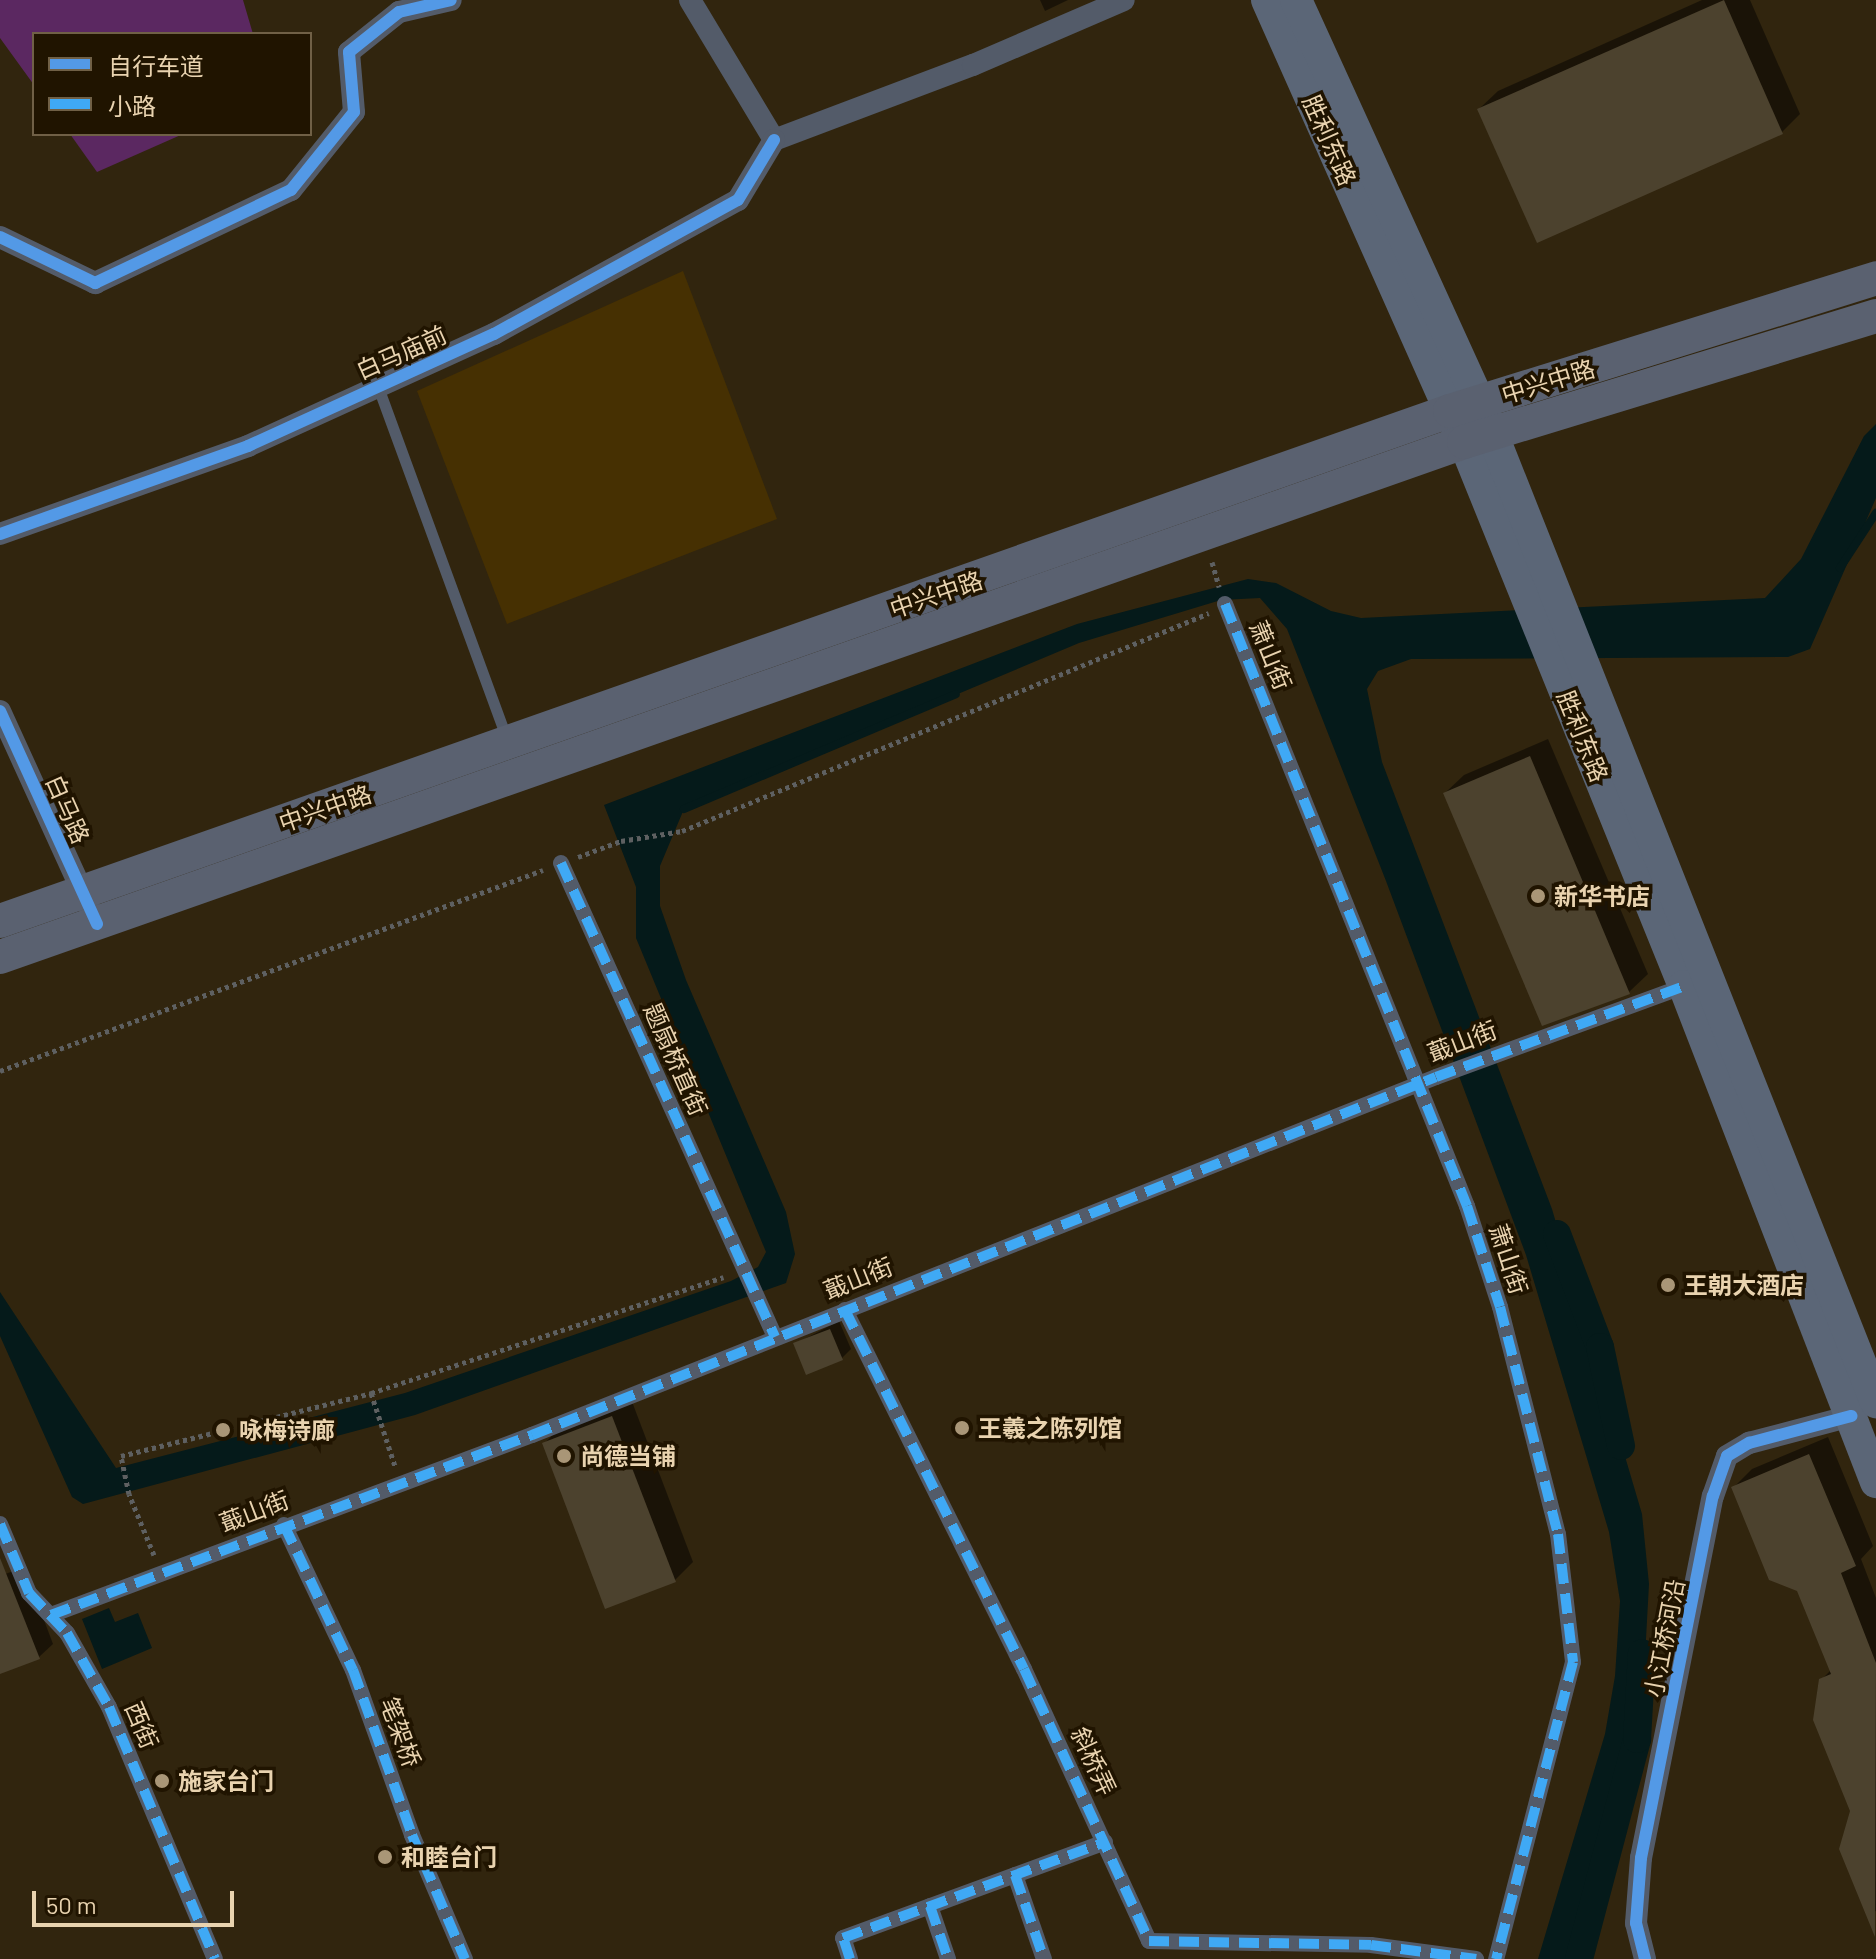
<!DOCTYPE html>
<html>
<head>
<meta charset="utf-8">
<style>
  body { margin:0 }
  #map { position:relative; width:1876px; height:1959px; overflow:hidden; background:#31250e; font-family:Barlow,"Noto Sans SC",sans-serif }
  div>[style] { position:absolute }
  .built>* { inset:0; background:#463002 }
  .green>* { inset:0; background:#5b2861 }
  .water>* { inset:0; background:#051a1a }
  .shadow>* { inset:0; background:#0007 }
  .stream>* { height:8px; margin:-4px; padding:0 4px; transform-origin:4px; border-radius:4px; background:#051a1a }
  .canal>* { height:28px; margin:-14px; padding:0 14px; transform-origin:14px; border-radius:14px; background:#051a1a }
  .building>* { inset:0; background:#4c422e }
  .path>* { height:5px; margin-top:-2.5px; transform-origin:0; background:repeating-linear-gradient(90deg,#5e6061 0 4px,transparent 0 8px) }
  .service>* { height:11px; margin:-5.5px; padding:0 5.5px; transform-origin:5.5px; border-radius:5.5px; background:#535b69 }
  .pedestrian>* { height:16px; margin:-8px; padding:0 8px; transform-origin:8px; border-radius:8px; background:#535b69 }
  .minor>* { height:22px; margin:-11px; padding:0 11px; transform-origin:11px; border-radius:11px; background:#535b69 }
  .secondary>* { height:32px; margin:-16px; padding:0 16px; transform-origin:16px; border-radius:16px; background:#5b6677 }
  .primary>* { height:34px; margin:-17px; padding:0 17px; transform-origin:17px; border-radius:17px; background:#5a6170 }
  .quiet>* { height:10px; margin-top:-5px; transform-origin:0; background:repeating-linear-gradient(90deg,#3fa9f5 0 20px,transparent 0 30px) }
  .cycleway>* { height:12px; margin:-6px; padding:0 6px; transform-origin:6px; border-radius:6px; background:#5399e6 }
  .dots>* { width:22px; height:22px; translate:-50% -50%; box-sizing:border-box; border:4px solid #201400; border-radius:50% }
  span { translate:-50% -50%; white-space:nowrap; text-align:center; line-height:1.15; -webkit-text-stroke:7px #201400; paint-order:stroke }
  .street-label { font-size:24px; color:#e9d3af }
  .poi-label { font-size:24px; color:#e9d3af; font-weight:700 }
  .left { translate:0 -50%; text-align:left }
  .legend { position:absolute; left:32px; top:32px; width:280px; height:104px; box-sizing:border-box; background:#201400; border:2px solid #706046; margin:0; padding:10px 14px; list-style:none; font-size:24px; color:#e9d3af }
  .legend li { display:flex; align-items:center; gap:16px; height:40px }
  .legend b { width:40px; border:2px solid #706046 }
  .scale { position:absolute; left:32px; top:1891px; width:202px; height:36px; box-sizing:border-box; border:4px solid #e9d3af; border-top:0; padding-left:10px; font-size:24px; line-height:28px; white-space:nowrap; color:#e9d3af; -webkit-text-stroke:6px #201400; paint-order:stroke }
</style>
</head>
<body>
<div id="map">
  <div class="built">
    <i style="clip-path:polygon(683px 271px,777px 519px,507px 624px,417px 391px)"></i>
  </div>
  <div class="green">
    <i style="clip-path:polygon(0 0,243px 0,253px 34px,34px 34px,34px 85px,0 38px)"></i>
    <i style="clip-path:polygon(70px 134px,183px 134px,97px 172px)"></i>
  </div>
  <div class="water">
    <i style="clip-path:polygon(1876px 424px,1876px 498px,1810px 649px,1788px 657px,1411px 659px,1378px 671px,1367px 689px,1382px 762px,1552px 1209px,1642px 1514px,1649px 1584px,1644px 1675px,1579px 1959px,1538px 1959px,1605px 1734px,1615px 1676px,1620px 1601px,1609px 1532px,1526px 1255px,1386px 881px,1287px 629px,1260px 598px,1221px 600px,1079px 643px,684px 809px,660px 866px,660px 906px,686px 980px,786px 1212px,795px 1254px,786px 1283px,415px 1415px,83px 1504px,72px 1497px,0 1336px,0 1292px,116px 1468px,405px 1393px,731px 1281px,758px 1267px,766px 1252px,636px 938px,636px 887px,604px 805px,1077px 624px,1248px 579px,1276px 583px,1331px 611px,1361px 618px,1765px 598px,1801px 559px,1864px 436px)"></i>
    <i style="clip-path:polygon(109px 1608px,115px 1622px,138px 1613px,152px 1648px,102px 1669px,82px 1619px)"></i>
  </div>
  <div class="shadow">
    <i style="clip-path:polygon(1040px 0,1068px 0,1045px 11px)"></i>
    <i style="clip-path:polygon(1702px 0,1750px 0,1800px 114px,1782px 132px,1479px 109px,1498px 91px)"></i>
    <i style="clip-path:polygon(1548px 739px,1648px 974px,1629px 992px,1445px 793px,1464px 775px)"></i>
    <i style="clip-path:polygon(839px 1321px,851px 1349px,842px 1358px,795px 1344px)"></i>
    <i style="clip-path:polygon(631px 1399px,693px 1562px,675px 1580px,544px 1444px,562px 1425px)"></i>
    <i style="clip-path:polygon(1828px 1437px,1873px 1546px,1861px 1559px,1876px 1598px,1876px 1911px,1868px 1914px,1852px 1811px,1821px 1680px,1831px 1670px,1799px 1590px,1734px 1487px,1752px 1469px)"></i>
    <i style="clip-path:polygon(24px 1567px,53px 1644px,39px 1657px,0 1672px,0 1576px)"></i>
  </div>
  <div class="stream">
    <i style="left:1840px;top:568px;width:66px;rotate:-56.8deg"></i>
    <i style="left:684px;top:809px;width:295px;rotate:-22.9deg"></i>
  </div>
  <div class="canal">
    <i style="left:1557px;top:1234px;width:121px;rotate:69.2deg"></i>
    <i style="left:1600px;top:1347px;width:101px;rotate:78deg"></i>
    <i style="left:1579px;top:1959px;width:228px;rotate:-75.2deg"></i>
    <i style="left:1637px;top:1739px;width:86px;rotate:-86.7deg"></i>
  </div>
  <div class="building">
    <i style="clip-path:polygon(1724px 0,1783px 134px,1537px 243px,1477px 109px)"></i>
    <i style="clip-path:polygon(1530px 756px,1630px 994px,1542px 1026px,1443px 793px)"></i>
    <i style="clip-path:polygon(830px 1329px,843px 1360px,806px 1375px,793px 1343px)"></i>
    <i style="clip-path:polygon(612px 1416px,676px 1582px,605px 1609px,542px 1443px)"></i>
    <i style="clip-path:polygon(1809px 1454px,1856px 1566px,1841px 1573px,1876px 1663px,1875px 1937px,1839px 1849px,1850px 1811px,1813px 1720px,1819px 1679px,1831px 1674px,1797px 1591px,1769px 1580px,1731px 1487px)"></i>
    <i style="clip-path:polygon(0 1558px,40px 1659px,0 1674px)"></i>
  </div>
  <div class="path">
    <i style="left:1212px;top:562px;width:26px;rotate:74deg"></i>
    <i style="left:578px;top:857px;width:46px;rotate:-20.4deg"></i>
    <i style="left:621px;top:841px;width:62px;rotate:-9.3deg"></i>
    <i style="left:682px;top:831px;width:570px;rotate:-22.47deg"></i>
    <i style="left:0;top:1071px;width:579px;rotate:-20.31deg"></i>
    <i style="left:371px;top:1393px;width:77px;rotate:71.8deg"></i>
    <i style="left:154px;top:1555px;width:66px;rotate:-112.3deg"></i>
    <i style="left:129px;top:1494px;width:39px;rotate:-102deg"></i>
    <i style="left:121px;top:1456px;width:258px;rotate:-14.1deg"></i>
    <i style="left:371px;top:1393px;width:371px;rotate:-18.2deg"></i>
  </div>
  <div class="service">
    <i style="left:378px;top:387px;width:375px;rotate:69.9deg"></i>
  </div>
  <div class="pedestrian">
    <i style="left:1225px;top:604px;width:649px;rotate:68.1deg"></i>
    <i style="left:1467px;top:1206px;width:106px;rotate:71.9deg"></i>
    <i style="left:1500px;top:1307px;width:234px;rotate:75.7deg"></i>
    <i style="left:1558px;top:1534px;width:129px;rotate:83.3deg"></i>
    <i style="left:1573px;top:1662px;width:307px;rotate:104.5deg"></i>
    <i style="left:561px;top:863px;width:520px;rotate:65.7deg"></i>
    <i style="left:845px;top:1310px;width:401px;rotate:63.5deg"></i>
    <i style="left:1024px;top:1669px;width:299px;rotate:65.3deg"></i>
    <i style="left:1149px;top:1941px;width:222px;rotate:1deg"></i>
    <i style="left:1371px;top:1945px;width:106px;rotate:7.6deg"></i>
    <i style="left:0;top:1524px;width:75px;rotate:67.2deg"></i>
    <i style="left:29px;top:1593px;width:55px;rotate:46.5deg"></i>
    <i style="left:67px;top:1633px;width:85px;rotate:60.4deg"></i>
    <i style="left:109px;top:1707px;width:273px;rotate:67.2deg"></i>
    <i style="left:284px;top:1525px;width:161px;rotate:64.6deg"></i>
    <i style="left:353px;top:1670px;width:175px;rotate:70.3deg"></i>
    <i style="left:412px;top:1835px;width:135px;rotate:66.9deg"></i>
    <i style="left:51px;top:1615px;width:514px;rotate:-20.52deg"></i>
    <i style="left:532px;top:1435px;width:972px;rotate:-21.6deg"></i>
    <i style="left:1436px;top:1077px;width:264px;rotate:-20.1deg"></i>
    <i style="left:1015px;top:1875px;width:89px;rotate:71deg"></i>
    <i style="left:930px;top:1906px;width:56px;rotate:71.2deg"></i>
    <i style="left:850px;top:1959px;width:22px;rotate:-108deg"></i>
    <i style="left:843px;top:1938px;width:279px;rotate:-20.1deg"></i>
  </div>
  <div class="minor">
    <i style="left:690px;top:0;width:163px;rotate:59deg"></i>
    <i style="left:774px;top:140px;width:213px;rotate:-20.7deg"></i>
    <i style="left:973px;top:65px;width:164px;rotate:-23.3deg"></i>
    <i style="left:0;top:237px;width:106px;rotate:25.8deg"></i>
    <i style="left:95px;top:283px;width:217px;rotate:-25.4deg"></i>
    <i style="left:291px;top:190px;width:100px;rotate:-51.1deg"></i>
    <i style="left:354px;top:112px;width:60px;rotate:-94.8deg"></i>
    <i style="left:349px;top:52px;width:64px;rotate:-38.7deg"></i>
    <i style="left:399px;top:12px;width:53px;rotate:-13deg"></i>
    <i style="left:0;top:534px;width:263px;rotate:-19.5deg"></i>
    <i style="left:248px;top:446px;width:270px;rotate:-24.5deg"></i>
    <i style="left:494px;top:334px;width:278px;rotate:-28.8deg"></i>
    <i style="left:738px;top:200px;width:70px;rotate:-59deg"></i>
    <i style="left:0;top:711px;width:212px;rotate:65.5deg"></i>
    <i style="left:1645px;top:1959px;width:37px;rotate:-104deg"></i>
    <i style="left:1636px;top:1923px;width:65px;rotate:-85.6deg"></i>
    <i style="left:1641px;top:1858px;width:369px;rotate:-78.8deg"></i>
    <i style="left:1713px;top:1496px;width:42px;rotate:-70.7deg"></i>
    <i style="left:1727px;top:1456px;width:26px;rotate:-31deg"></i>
    <i style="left:1749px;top:1443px;width:106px;rotate:-14.8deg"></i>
  </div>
  <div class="secondary">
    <i style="left:1267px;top:0;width:484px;rotate:66deg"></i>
    <i style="left:1464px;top:442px;width:587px;rotate:67.98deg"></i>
    <i style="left:1684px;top:986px;width:532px;rotate:68.84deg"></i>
    <i style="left:1296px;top:0;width:443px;rotate:65.5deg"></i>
    <i style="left:1480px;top:403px;width:1075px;rotate:68.38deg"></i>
  </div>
  <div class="primary">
    <i style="left:0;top:921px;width:1537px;rotate:-19.38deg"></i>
    <i style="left:1450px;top:411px;width:446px;rotate:-17.3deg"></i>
    <i style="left:0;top:957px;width:1552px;rotate:-19.38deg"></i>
    <i style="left:1464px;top:442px;width:431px;rotate:-17deg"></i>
  </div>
  <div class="quiet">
    <i style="left:1225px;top:604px;width:649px;rotate:68.1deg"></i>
    <i style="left:1467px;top:1206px;width:106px;rotate:71.9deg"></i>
    <i style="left:1500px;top:1307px;width:234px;rotate:75.7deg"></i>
    <i style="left:1558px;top:1534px;width:129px;rotate:83.3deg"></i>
    <i style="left:1573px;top:1662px;width:307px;rotate:104.5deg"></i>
    <i style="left:561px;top:863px;width:520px;rotate:65.7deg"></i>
    <i style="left:845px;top:1310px;width:401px;rotate:63.5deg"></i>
    <i style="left:1024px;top:1669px;width:299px;rotate:65.3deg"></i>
    <i style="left:1149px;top:1941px;width:222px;rotate:1deg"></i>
    <i style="left:1371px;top:1945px;width:106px;rotate:7.6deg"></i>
    <i style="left:0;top:1524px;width:75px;rotate:67.2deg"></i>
    <i style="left:29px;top:1593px;width:55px;rotate:46.5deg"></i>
    <i style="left:67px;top:1633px;width:85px;rotate:60.4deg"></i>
    <i style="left:109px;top:1707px;width:273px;rotate:67.2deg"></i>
    <i style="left:284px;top:1525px;width:161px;rotate:64.6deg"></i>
    <i style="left:353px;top:1670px;width:175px;rotate:70.3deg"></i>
    <i style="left:412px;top:1835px;width:135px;rotate:66.9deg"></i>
    <i style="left:51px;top:1615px;width:514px;rotate:-20.52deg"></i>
    <i style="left:532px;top:1435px;width:972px;rotate:-21.6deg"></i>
    <i style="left:1436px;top:1077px;width:264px;rotate:-20.1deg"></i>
    <i style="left:1015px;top:1875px;width:89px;rotate:71deg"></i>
    <i style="left:930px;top:1906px;width:56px;rotate:71.2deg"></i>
    <i style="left:850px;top:1959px;width:22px;rotate:-108deg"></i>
    <i style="left:843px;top:1938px;width:279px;rotate:-20.1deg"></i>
  </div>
  <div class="cycleway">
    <i style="left:0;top:237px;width:106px;rotate:25.8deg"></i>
    <i style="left:95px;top:283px;width:217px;rotate:-25.4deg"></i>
    <i style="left:291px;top:190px;width:100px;rotate:-51.1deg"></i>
    <i style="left:354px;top:112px;width:60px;rotate:-94.8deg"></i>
    <i style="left:349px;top:52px;width:64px;rotate:-38.7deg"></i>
    <i style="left:399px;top:12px;width:53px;rotate:-13deg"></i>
    <i style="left:0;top:534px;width:263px;rotate:-19.5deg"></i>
    <i style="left:248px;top:446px;width:270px;rotate:-24.5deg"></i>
    <i style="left:494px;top:334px;width:278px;rotate:-28.8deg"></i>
    <i style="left:738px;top:200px;width:70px;rotate:-59deg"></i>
    <i style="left:0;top:711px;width:234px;rotate:65.5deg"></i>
    <i style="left:1645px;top:1959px;width:37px;rotate:-104deg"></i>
    <i style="left:1636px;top:1923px;width:65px;rotate:-85.6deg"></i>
    <i style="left:1641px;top:1858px;width:369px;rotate:-78.8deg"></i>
    <i style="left:1713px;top:1496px;width:42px;rotate:-70.7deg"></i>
    <i style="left:1727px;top:1456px;width:26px;rotate:-31deg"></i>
    <i style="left:1749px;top:1443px;width:106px;rotate:-14.8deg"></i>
  </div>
  <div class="dots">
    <i style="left:1538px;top:896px;background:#a99677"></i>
    <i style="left:1668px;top:1285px;background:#a99677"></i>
    <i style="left:962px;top:1428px;background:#a99677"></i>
    <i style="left:223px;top:1430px;background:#a99677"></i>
    <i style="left:564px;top:1456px;background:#a99677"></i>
    <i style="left:162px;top:1781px;background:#a99677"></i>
    <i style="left:385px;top:1857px;background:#a99677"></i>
  </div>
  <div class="street-label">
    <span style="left:1330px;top:140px;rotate:66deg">胜利东路</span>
    <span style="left:401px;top:352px;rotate:-24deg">白马庙前</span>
    <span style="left:1548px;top:381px;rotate:-17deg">中兴中路</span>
    <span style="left:936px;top:594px;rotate:-19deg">中兴中路</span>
    <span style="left:1271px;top:655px;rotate:68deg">萧山街</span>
    <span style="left:1583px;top:736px;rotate:68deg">胜利东路</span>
    <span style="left:325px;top:808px;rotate:-19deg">中兴中路</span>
    <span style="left:68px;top:809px;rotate:66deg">白马路</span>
    <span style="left:1462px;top:1041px;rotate:-21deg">蕺山街</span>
    <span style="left:676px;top:1059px;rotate:66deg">题扇桥直街</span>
    <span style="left:1509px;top:1259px;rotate:72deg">萧山街</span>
    <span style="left:858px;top:1278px;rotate:-22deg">蕺山街</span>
    <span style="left:254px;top:1511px;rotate:-21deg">蕺山街</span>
    <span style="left:1664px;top:1638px;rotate:-79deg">小江桥河沿</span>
    <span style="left:142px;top:1725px;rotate:67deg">西街</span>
    <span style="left:401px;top:1732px;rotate:70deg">笔架桥</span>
    <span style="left:1094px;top:1761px;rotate:65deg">斜桥弄</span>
  </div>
  <div class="poi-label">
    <span class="left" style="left:1554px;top:896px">新华书店</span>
    <span class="left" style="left:1684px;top:1285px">王朝大酒店</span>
    <span class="left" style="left:978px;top:1428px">王羲之陈列馆</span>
    <span class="left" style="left:239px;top:1430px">咏梅诗廊</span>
    <span class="left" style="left:580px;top:1456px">尚德当铺</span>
    <span class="left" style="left:178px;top:1781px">施家台门</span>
    <span class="left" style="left:401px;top:1857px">和睦台门</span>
  </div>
  <ul class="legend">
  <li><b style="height:10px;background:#5399e6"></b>自行车道</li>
  <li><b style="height:10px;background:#3fa9f5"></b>小路</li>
  </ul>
  <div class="scale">50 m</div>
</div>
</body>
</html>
